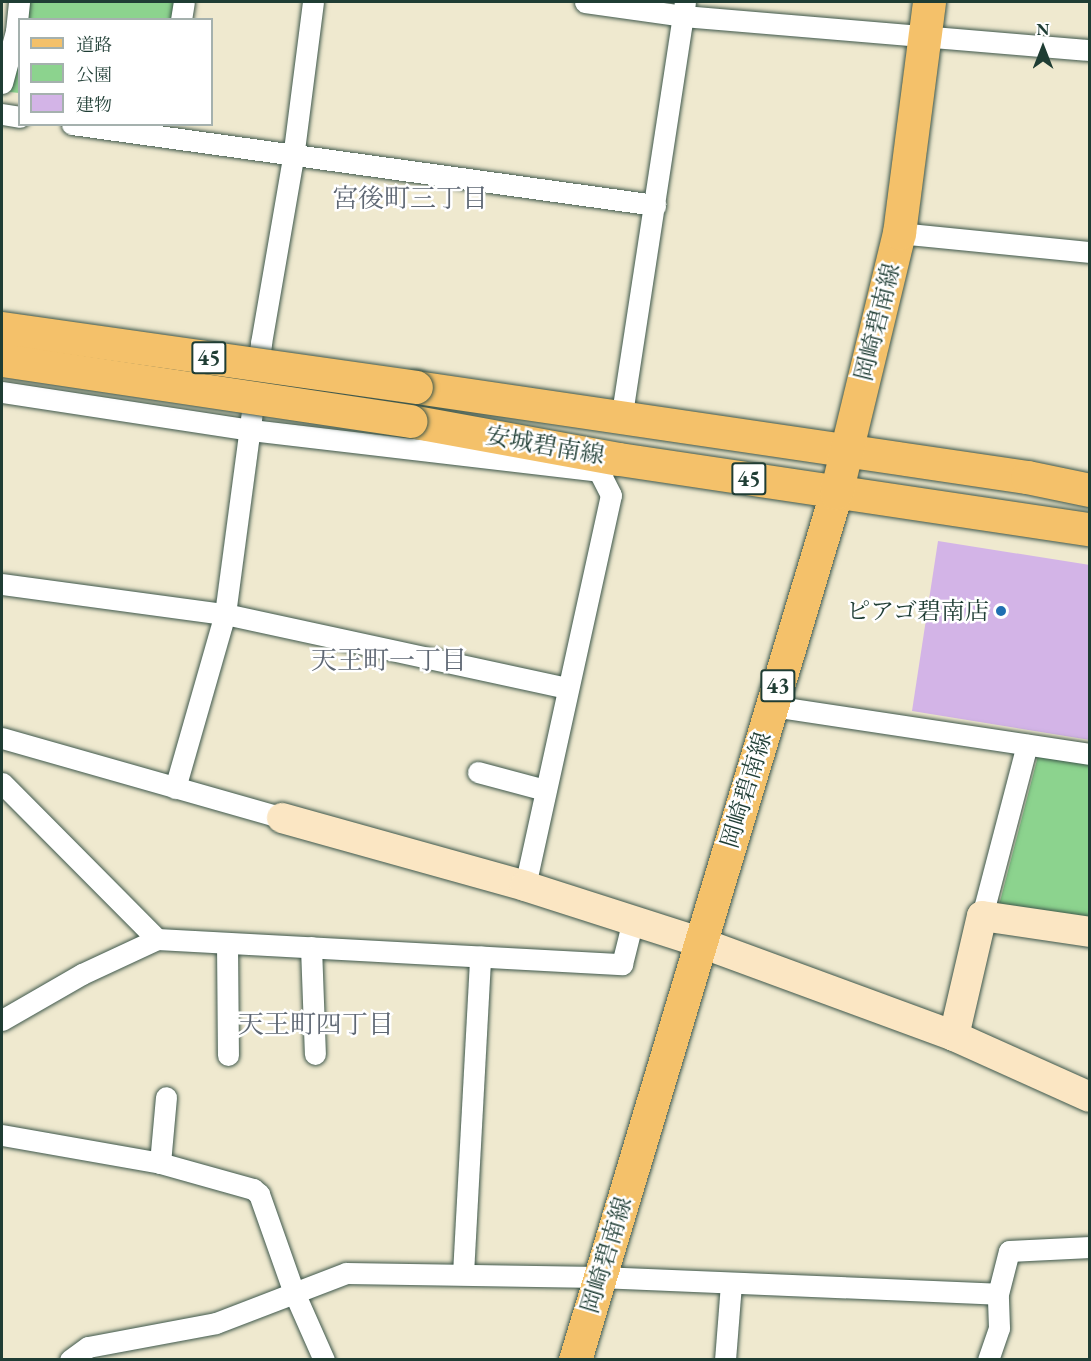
<!DOCTYPE html>
<html>
<head>
<meta charset="utf-8">
<style>
  body { margin:0 }
  #map { position:relative; width:1091px; height:1361px; overflow:hidden; background:#efe9cf; font-family:"EB Garamond","Noto Serif JP",serif }
  div>[style] { position:absolute }
  .green>* { inset:0; background:#8cd38e }
  .building>* { inset:0; background:#d3b4e7 }
  .roads { filter:drop-shadow(0 0 2px #3e574b) drop-shadow(0 0 2px #3e574b) }
  .street>* { height:21px; margin:-10.5px; padding:0 10.5px; transform-origin:10.5px; border-radius:10.5px; background:#fff }
  .secondary>* { height:30px; margin:-15px; padding:0 15px; transform-origin:15px; border-radius:15px; background:#fbe6c3 }
  .primary>* { height:33px; margin:-16.5px; padding:0 16.5px; transform-origin:16.5px; border-radius:16.5px; background:#f4c16a }
  .bridges { filter:drop-shadow(0 0 2px #3e574b) drop-shadow(0 0 2px #3e574b) }
  .primary-bridge>* { height:33px; margin:-16.5px; padding:0 16.5px; transform-origin:16.5px; border-radius:16.5px; background:#f4c16a }
  .dots>* { width:16px; height:16px; translate:-50% -50%; box-sizing:border-box; border:3px solid #fff; border-radius:50% }
  span { translate:-50% -50%; white-space:nowrap; text-align:center; line-height:1.15; -webkit-text-stroke:5px #fff; paint-order:stroke }
  .shield-label span { padding:2px 4px; background:#fff; border:2px solid; border-radius:4px; -webkit-text-stroke-width:0 }
  .shield-label { font-size:22px; color:#1f3d34; font-weight:700 }
  .street-label { font-size:24px; color:#1f3d34 }
  .poi-label { font-size:24px; color:#1f3d34 }
  .right { translate:-100% -50%; text-align:right }
  .neighbourhood-label { font-size:26px; color:#5e6773 }
  .frame { position:absolute; inset:0; border:3px solid #1f3d34; pointer-events:none }
  .legend { position:absolute; left:18px; top:18px; width:195px; height:108px; box-sizing:border-box; background:#fff; border:2px solid #a5b1ae; margin:0; padding:8px 10px; list-style:none; font-size:18px; color:#1f3d34 }
  .legend li { display:flex; align-items:center; gap:12px; height:30px }
  .legend b { width:30px; border:2px solid #a5b1ae }
  .north { position:absolute; left:1013px; top:18px; width:60px; height:60px; -webkit-text-stroke:4px #fff; paint-order:stroke; rotate:0deg; font-size:16px; font-weight:700; line-height:24px; text-align:center; color:#1f3d34 }
  .north::after { content:''; display:block; margin:auto; width:21px; height:27px; background:#1f3d34; clip-path:polygon(50% 0,100% 100%,50% 72%,0 100%) }
</style>
</head>
<body>
<div id="map">
  <div class="green">
    <i style="clip-path:polygon(25px 2px,180px 2px,177px 19px,22px 20px)"></i>
    <i style="clip-path:polygon(19px 34px,19px 93px,10px 92px)"></i>
    <i style="clip-path:polygon(1038px 756px,1089px 764px,1089px 922px,998px 909px)"></i>
  </div>
  <div class="building">
    <i style="clip-path:polygon(938px 541px,1090px 565px,1090px 740px,912px 711px)"></i>
  </div>
  <div class="roads">
    <div class="street">
      <i style="left:585px;top:2px;width:99px;rotate:8.1deg"></i>
      <i style="left:683px;top:16px;width:408px;rotate:4.8deg"></i>
      <i style="left:181px;top:20px;width:18px;rotate:-81deg"></i>
      <i style="left:2px;top:83px;width:54px;rotate:-74.9deg"></i>
      <i style="left:16px;top:31px;width:29px;rotate:-84deg"></i>
      <i style="left:2px;top:114px;width:18px;rotate:9deg"></i>
      <i style="left:72px;top:124px;width:589px;rotate:7.91deg"></i>
      <i style="left:899px;top:233px;width:192px;rotate:5.7deg"></i>
      <i style="left:2px;top:392px;width:252px;rotate:8.7deg"></i>
      <i style="left:251px;top:430px;width:350px;rotate:6.7deg"></i>
      <i style="left:599px;top:471px;width:17px;rotate:-31deg"></i>
      <i style="left:621px;top:420px;width:423px;rotate:-81.3deg"></i>
      <i style="left:2px;top:584px;width:225px;rotate:7.7deg"></i>
      <i style="left:225px;top:614px;width:350px;rotate:12.2deg"></i>
      <i style="left:772px;top:706px;width:322px;rotate:8.6deg"></i>
      <i style="left:2px;top:738px;width:291px;rotate:15.9deg"></i>
      <i style="left:478px;top:772px;width:69px;rotate:15deg"></i>
      <i style="left:2px;top:783px;width:220px;rotate:45.2deg"></i>
      <i style="left:157px;top:939px;width:466px;rotate:3.1deg"></i>
      <i style="left:622px;top:964px;width:45px;rotate:-76deg"></i>
      <i style="left:175px;top:788px;width:181px;rotate:-74deg"></i>
      <i style="left:225px;top:614px;width:273px;rotate:-82.4deg"></i>
      <i style="left:261px;top:343px;width:188px;rotate:-80.2deg"></i>
      <i style="left:293px;top:158px;width:157px;rotate:-82.7deg"></i>
      <i style="left:525px;top:886px;width:400px;rotate:-77.6deg"></i>
      <i style="left:611px;top:495px;width:27px;rotate:-117deg"></i>
      <i style="left:982px;top:916px;width:177px;rotate:-75.3deg"></i>
      <i style="left:227px;top:943px;width:112px;rotate:89.5deg"></i>
      <i style="left:311px;top:947px;width:107px;rotate:87.9deg"></i>
      <i style="left:2px;top:1020px;width:92px;rotate:-29.9deg"></i>
      <i style="left:82px;top:974px;width:83px;rotate:-25deg"></i>
      <i style="left:2px;top:1135px;width:160px;rotate:10deg"></i>
      <i style="left:160px;top:1163px;width:97px;rotate:15.6deg"></i>
      <i style="left:253px;top:1189px;width:8px;rotate:40deg"></i>
      <i style="left:259px;top:1194px;width:102px;rotate:70.5deg"></i>
      <i style="left:293px;top:1290px;width:77px;rotate:66.1deg"></i>
      <i style="left:160px;top:1163px;width:66px;rotate:-84.8deg"></i>
      <i style="left:463px;top:1274px;width:318px;rotate:-86.9deg"></i>
      <i style="left:70px;top:1360px;width:22px;rotate:-36deg"></i>
      <i style="left:88px;top:1347px;width:130px;rotate:-10.6deg"></i>
      <i style="left:216px;top:1323px;width:139px;rotate:-21deg"></i>
      <i style="left:346px;top:1273px;width:253px;rotate:0.9deg"></i>
      <i style="left:599px;top:1277px;width:399px;rotate:2.4deg"></i>
      <i style="left:725px;top:1360px;width:77px;rotate:-85.5deg"></i>
      <i style="left:988px;top:1360px;width:34px;rotate:-71deg"></i>
      <i style="left:999px;top:1328px;width:34px;rotate:-92deg"></i>
      <i style="left:998px;top:1294px;width:44px;rotate:-75.7deg"></i>
      <i style="left:1009px;top:1251px;width:81px;rotate:-2.8deg"></i>
    </div>
    <div class="secondary">
      <i style="left:282px;top:818px;width:252px;rotate:15.6deg"></i>
      <i style="left:525px;top:886px;width:183px;rotate:17.8deg"></i>
      <i style="left:699px;top:942px;width:272px;rotate:20.2deg"></i>
      <i style="left:954px;top:1036px;width:149px;rotate:24.2deg"></i>
      <i style="left:954px;top:1036px;width:123px;rotate:-76.9deg"></i>
      <i style="left:982px;top:916px;width:109px;rotate:8.4deg"></i>
    </div>
    <div class="primary">
      <i style="left:416px;top:387px;width:618px;rotate:8.38deg"></i>
      <i style="left:1027px;top:477px;width:64px;rotate:11.7deg"></i>
      <i style="left:410px;top:421px;width:212px;rotate:10.3deg"></i>
      <i style="left:619px;top:459px;width:476px;rotate:8.5deg"></i>
      <i style="left:575px;top:1360px;width:905px;rotate:-73.25deg"></i>
      <i style="left:836px;top:493px;width:268px;rotate:-76.4deg"></i>
      <i style="left:899px;top:233px;width:233px;rotate:-82.6deg"></i>
    </div>
  </div>
  <div class="bridges">
    <div class="primary-bridge">
      <i style="left:2px;top:328px;width:418px;rotate:8.1deg"></i>
      <i style="left:2px;top:360px;width:413px;rotate:8.5deg"></i>
    </div>
  </div>
  <div class="dots">
    <i style="left:1001px;top:611px;background:#1f6fb2"></i>
  </div>
  <div class="shield-label">
    <span style="left:209px;top:358px">45</span>
    <span style="left:749px;top:479px">45</span>
    <span style="left:778px;top:686px">43</span>
  </div>
  <div class="street-label">
    <span style="left:877px;top:322px;rotate:-76deg">岡崎碧南線</span>
    <span style="left:545px;top:445px;rotate:10deg">安城碧南線</span>
    <span style="left:746px;top:790px;rotate:-73deg">岡崎碧南線</span>
    <span style="left:606px;top:1255px;rotate:-73deg">岡崎碧南線</span>
  </div>
  <div class="poi-label">
    <span class="right" style="left:989px;top:611px">ピアゴ碧南店</span>
  </div>
  <div class="neighbourhood-label">
    <span style="left:410px;top:199px">宮後町三丁目</span>
    <span style="left:389px;top:661px">天王町一丁目</span>
    <span style="left:316px;top:1025px">天王町四丁目</span>
  </div>
  <div class="frame"></div>
  <ul class="legend">
  <li><b style="height:8px;background:#f4c16a"></b>道路</li>
  <li><b style="height:16px;background:#8cd38e"></b>公園</li>
  <li><b style="height:16px;background:#d3b4e7"></b>建物</li>
  </ul>
  <div class="north">N</div>
</div>
</body>
</html>
